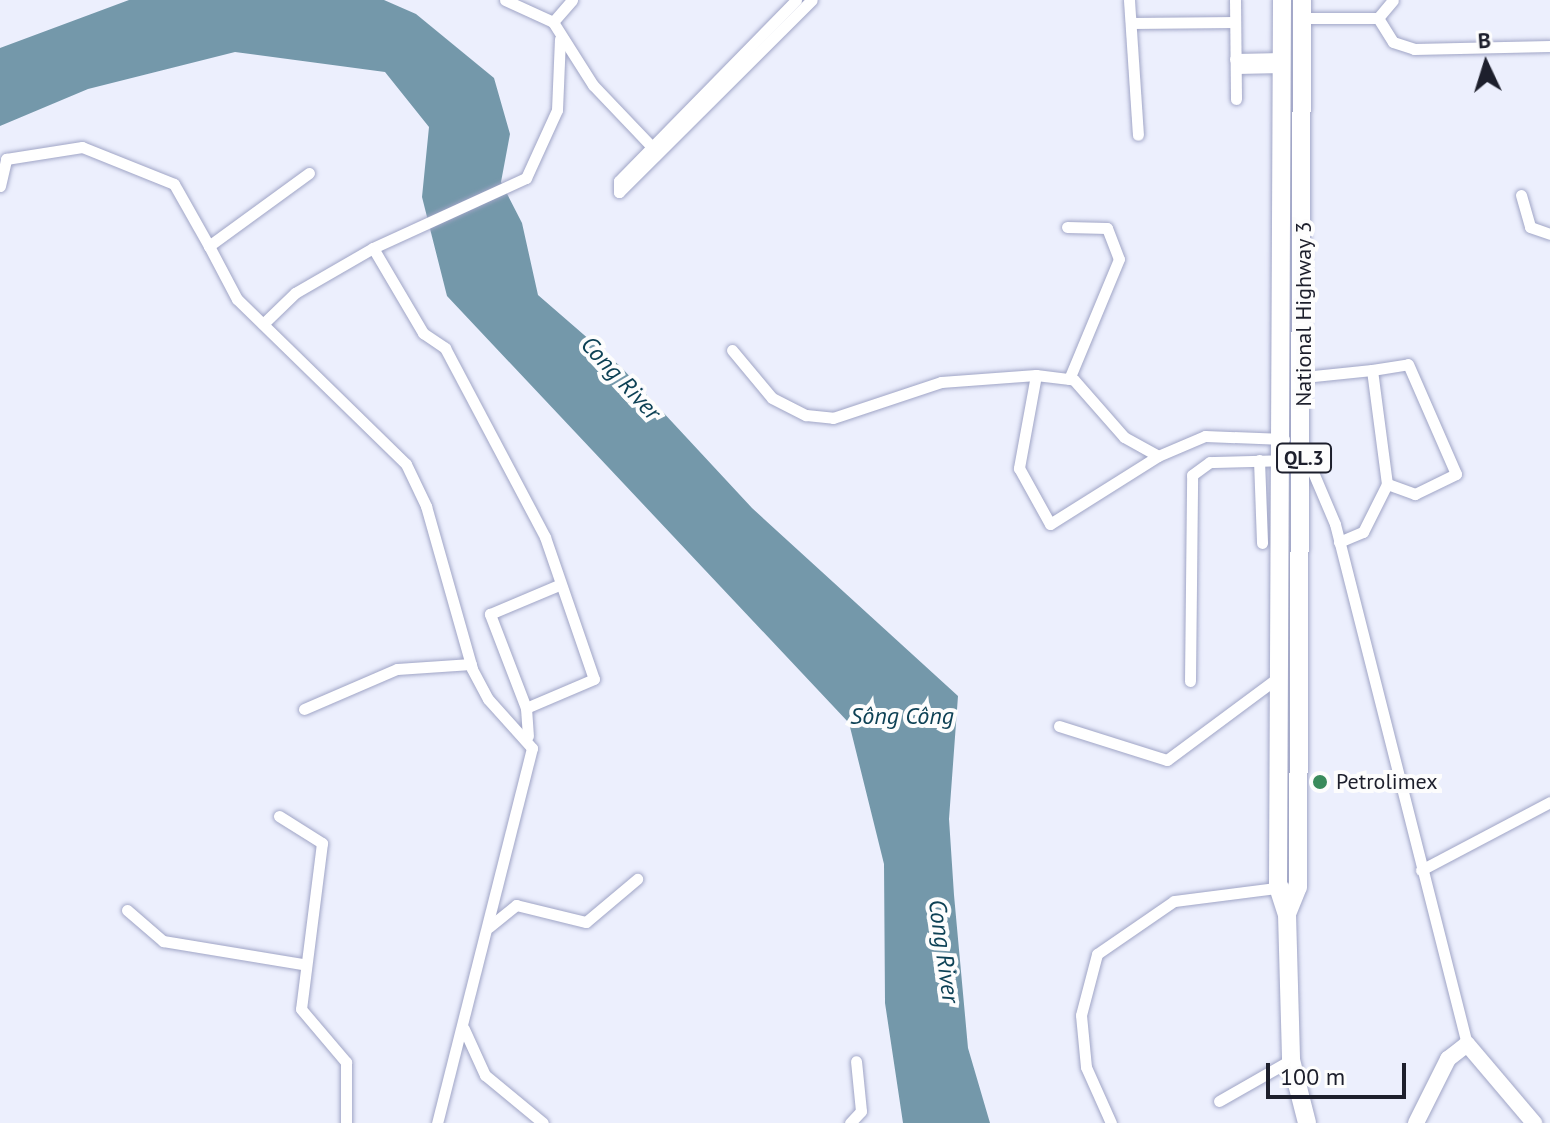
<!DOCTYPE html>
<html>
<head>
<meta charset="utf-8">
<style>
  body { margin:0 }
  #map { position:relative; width:1550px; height:1123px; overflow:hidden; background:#eceffd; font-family:"PT Sans",sans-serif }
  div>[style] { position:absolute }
  .water>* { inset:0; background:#7498aa }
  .roads { filter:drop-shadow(0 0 2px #a0a5c6) drop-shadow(0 0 2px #a0a5c6) }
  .minor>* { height:11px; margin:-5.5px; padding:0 5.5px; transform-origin:5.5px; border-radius:5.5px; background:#fff }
  .secondary>* { height:16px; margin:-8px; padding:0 8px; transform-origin:8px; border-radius:8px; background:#fff }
  .trunk>* { height:18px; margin:-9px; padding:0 9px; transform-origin:9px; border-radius:9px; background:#fff }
  .dots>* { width:22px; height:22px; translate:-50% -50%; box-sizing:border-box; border:4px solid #fdfdfd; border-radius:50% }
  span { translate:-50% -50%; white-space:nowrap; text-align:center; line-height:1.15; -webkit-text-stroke:8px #fdfdfd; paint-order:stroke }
  .shield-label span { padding:2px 6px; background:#fdfdfd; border:2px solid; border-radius:6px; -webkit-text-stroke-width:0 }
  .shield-label { font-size:20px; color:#1d1f2c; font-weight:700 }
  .street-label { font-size:22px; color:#1d1f2c }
  .poi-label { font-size:22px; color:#1d1f2c }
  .left { translate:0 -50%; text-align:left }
  .water-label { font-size:24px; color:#0d4155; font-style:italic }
  .north { position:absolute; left:1446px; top:24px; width:80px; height:80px; -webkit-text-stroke:6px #fdfdfd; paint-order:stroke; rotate:356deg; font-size:22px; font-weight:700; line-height:32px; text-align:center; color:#1d1f2c }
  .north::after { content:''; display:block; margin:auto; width:28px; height:36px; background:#1d1f2c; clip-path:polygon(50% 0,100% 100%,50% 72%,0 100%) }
  .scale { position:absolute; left:1266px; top:1063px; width:140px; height:36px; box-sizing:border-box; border:4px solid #1d1f2c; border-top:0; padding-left:10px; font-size:24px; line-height:28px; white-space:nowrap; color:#1d1f2c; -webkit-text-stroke:6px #fdfdfd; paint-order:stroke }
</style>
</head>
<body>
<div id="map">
  <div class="water">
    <i style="clip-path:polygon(129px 0,384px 0,416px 14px,494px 78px,510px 134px,501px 182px,522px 223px,538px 295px,621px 367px,752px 508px,958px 696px,949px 819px,954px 895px,968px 1048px,990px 1123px,903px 1123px,885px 1003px,884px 864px,849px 723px,447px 296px,422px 197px,429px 127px,385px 72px,235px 52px,88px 89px,0 126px,0 48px)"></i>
  </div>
  <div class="roads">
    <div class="minor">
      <i style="left:505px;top:0;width:53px;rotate:24.6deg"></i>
      <i style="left:553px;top:22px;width:29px;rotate:-49deg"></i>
      <i style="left:796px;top:0;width:253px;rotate:134.4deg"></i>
      <i style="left:619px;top:181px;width:11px;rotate:90deg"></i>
      <i style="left:619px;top:192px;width:272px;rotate:-44.9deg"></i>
      <i style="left:1129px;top:0;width:135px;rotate:86.2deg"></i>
      <i style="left:1235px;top:0;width:99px;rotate:89.4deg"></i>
      <i style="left:1302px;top:18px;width:76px"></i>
      <i style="left:1378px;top:18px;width:23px;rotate:-50deg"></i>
      <i style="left:1378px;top:18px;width:28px;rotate:58deg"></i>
      <i style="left:1393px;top:42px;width:22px;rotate:18deg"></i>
      <i style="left:1414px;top:49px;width:136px;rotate:-1.3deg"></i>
      <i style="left:553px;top:22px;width:75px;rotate:57.6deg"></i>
      <i style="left:593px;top:85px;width:86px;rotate:46.4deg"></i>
      <i style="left:1131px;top:23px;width:104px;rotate:-0.6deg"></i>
      <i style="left:1235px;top:59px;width:48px;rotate:-1.2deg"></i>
      <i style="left:1236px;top:68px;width:47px;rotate:-1.2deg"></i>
      <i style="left:309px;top:173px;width:124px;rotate:143.9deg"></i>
      <i style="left:209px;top:246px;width:60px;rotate:62.2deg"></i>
      <i style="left:237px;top:299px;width:236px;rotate:44.3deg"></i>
      <i style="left:406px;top:464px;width:47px;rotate:64.5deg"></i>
      <i style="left:426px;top:506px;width:169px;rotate:74.2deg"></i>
      <i style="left:472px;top:669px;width:34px;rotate:62deg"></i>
      <i style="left:488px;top:699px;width:66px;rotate:48.1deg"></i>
      <i style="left:532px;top:748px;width:387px;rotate:104.2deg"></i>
      <i style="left:0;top:186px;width:28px;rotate:-77deg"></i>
      <i style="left:6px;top:159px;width:77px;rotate:-9deg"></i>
      <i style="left:82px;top:147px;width:99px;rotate:21.9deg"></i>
      <i style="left:174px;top:184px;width:71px;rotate:60.6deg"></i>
      <i style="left:1521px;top:195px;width:33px;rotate:74deg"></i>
      <i style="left:1530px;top:227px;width:21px;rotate:19deg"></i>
      <i style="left:1067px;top:227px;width:40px;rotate:1.4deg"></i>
      <i style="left:1107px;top:228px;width:33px;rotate:69deg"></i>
      <i style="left:1119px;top:259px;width:130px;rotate:112.6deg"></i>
      <i style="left:373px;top:248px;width:168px;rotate:-24.6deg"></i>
      <i style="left:526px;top:178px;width:75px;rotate:-65.5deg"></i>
      <i style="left:557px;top:110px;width:71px;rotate:-87.6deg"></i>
      <i style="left:263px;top:324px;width:45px;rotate:-44.1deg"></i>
      <i style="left:295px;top:293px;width:90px;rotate:-30deg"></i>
      <i style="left:373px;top:248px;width:99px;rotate:59.5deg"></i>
      <i style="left:423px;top:333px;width:27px;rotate:34deg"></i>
      <i style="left:445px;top:348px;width:214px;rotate:62.1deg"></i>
      <i style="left:545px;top:537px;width:150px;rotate:71deg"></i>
      <i style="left:594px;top:679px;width:74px;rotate:156.9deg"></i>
      <i style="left:526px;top:708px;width:28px;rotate:86deg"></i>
      <i style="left:732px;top:350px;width:62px;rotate:50.2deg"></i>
      <i style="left:772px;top:398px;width:38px;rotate:27deg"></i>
      <i style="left:806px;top:415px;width:27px;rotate:6deg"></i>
      <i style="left:833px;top:418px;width:114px;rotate:-18.4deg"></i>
      <i style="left:941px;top:382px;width:95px;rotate:-4.2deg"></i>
      <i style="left:1036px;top:375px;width:38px;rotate:7deg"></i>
      <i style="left:1074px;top:380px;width:76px;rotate:48.7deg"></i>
      <i style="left:1124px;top:437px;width:39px;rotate:29deg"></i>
      <i style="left:1158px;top:456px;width:51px;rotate:-23.1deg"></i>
      <i style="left:1205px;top:436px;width:79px;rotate:2.2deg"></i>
      <i style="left:1036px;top:375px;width:95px;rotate:100.4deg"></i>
      <i style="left:1019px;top:468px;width:64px;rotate:61deg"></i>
      <i style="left:1050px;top:524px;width:128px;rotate:-32.2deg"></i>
      <i style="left:1304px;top:377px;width:68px;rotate:-5.9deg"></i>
      <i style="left:1304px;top:451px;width:79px;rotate:67deg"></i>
      <i style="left:1335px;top:524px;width:536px;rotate:75.76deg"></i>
      <i style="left:1259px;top:460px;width:83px;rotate:87.9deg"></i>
      <i style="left:1339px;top:542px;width:26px;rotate:-23deg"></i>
      <i style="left:1363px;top:532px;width:54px;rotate:-63.4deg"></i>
      <i style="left:1387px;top:484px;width:115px;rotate:-97.5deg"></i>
      <i style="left:1372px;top:370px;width:36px;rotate:-9deg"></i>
      <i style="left:1408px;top:364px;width:120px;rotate:66.4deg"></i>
      <i style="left:1456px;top:474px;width:46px;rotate:154deg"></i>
      <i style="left:1415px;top:494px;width:30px;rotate:-160deg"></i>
      <i style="left:1190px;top:681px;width:206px;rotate:-89.4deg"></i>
      <i style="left:1192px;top:475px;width:22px;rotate:-36deg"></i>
      <i style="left:1210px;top:462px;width:74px;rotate:-1.5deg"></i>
      <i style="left:526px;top:708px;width:101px;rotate:-111deg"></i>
      <i style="left:490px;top:614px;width:75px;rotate:-22.8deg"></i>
      <i style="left:304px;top:709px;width:101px;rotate:-23.3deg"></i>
      <i style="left:397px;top:669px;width:74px;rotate:-3.9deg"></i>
      <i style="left:1059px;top:726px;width:113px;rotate:17.5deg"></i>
      <i style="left:1167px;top:760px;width:141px;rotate:-36.6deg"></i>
      <i style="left:279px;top:816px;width:51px;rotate:32.1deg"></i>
      <i style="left:322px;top:843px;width:167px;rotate:97.2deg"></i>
      <i style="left:301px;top:1009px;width:70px;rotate:49.7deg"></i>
      <i style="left:346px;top:1062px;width:61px;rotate:90deg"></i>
      <i style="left:1421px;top:870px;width:146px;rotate:-27.8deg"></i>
      <i style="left:127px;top:910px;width:48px;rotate:40.7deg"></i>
      <i style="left:163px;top:941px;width:141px;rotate:9.4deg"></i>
      <i style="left:489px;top:927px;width:35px;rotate:-39deg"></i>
      <i style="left:516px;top:905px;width:72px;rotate:13.7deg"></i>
      <i style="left:586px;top:922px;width:67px;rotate:-40.1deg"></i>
      <i style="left:464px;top:1029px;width:51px;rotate:65.5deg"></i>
      <i style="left:485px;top:1075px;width:75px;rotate:39.6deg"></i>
      <i style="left:1219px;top:1101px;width:83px;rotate:-29.7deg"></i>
      <i style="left:850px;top:1123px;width:16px;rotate:-47deg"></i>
      <i style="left:861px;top:1111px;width:50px;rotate:-95.7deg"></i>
      <i style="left:1111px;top:1123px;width:61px;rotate:-114.1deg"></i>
      <i style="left:1086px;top:1067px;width:52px;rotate:-95.5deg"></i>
      <i style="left:1081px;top:1015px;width:63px;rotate:-75.3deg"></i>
      <i style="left:1097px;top:954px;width:93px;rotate:-34.5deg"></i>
      <i style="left:1174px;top:901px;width:111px;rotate:-7.3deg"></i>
    </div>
    <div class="secondary">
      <i style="left:1416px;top:1123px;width:72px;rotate:-63.4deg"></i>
      <i style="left:1448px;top:1059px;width:24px;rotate:-38deg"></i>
      <i style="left:1467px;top:1044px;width:104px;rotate:49.7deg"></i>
    </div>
    <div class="trunk">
      <i style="left:1282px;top:0;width:887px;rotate:90.26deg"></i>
      <i style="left:1278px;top:887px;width:28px;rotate:72deg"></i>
      <i style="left:1287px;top:914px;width:146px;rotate:88.4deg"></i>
      <i style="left:1291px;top:1060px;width:65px;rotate:75.7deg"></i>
      <i style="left:1287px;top:914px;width:29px;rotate:-68deg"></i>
      <i style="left:1298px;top:887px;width:887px;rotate:-89.74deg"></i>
    </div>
  </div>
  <div class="dots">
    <i style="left:1320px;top:782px;background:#3a8b5c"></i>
  </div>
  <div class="shield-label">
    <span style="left:1304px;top:458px">QL.3</span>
  </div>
  <div class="street-label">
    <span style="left:1304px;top:314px;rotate:-90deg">National Highway 3</span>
  </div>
  <div class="poi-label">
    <span class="left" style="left:1336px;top:782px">Petrolimex</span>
  </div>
  <div class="water-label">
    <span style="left:621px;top:378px;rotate:47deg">Cong River</span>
    <span style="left:902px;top:716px">Sông Công</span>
    <span style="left:944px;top:951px;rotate:82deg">Cong River</span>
  </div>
  <div class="north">B</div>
  <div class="scale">100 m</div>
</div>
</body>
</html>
